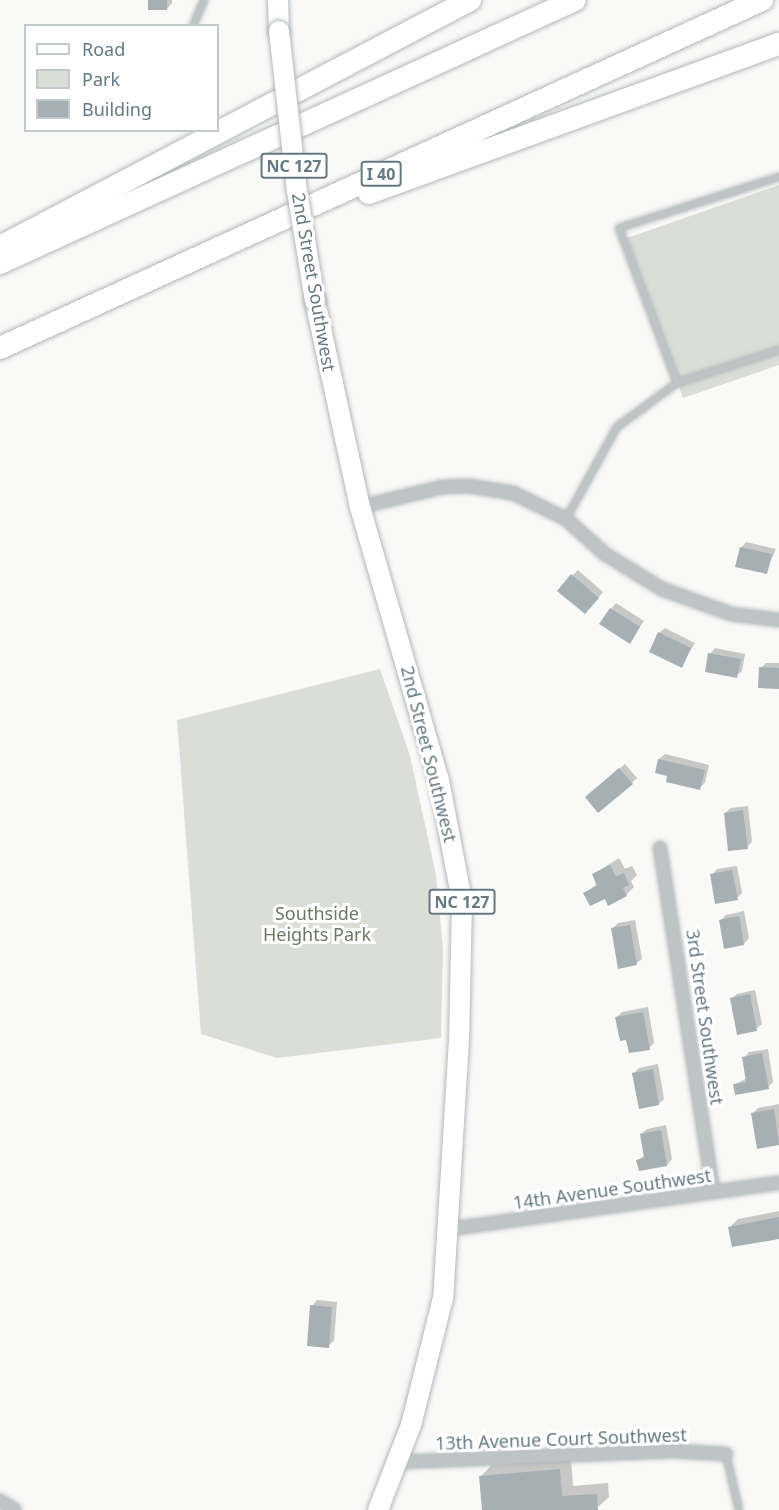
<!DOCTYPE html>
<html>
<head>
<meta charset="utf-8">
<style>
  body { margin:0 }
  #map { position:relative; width:779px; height:1510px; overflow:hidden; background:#f9f9f7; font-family:"Noto Sans",sans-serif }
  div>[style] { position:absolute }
  .green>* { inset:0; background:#daded7 }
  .shadow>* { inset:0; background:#0003 }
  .building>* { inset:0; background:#a6b0b4 }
  .roads { filter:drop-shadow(0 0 2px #b2b8bb) drop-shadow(0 0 2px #b2b8bb) }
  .lane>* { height:6px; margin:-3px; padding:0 3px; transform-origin:3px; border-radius:3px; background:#bec4c6 }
  .street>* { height:12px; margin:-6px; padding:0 6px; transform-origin:6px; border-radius:6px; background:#bec4c6 }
  .primary>* { height:20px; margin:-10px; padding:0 10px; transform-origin:10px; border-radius:10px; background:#fff }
  .highway>* { height:22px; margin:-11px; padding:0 11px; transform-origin:11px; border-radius:11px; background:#fff }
  .bridges { filter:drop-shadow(0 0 2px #b2b8bb) drop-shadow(0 0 2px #b2b8bb) }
  .primary-bridge>* { height:20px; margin:-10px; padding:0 10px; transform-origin:10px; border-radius:10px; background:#fff }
  span { translate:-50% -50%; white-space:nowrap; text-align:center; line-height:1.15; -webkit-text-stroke:6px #fff; paint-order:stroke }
  .shield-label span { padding:2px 4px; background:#fff; border:2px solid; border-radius:4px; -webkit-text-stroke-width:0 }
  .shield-label { font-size:16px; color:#667980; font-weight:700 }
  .street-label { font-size:18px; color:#667980 }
  .park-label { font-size:18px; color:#6c7865 }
  .legend { position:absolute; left:24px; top:24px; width:195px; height:108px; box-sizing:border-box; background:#fff; border:2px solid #c2c9cc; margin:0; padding:8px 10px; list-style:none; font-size:18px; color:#667980 }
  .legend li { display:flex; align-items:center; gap:12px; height:30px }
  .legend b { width:30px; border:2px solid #c2c9cc }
</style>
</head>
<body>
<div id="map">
  <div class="green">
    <i style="clip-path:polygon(779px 185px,779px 365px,683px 398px,627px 238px)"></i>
    <i style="clip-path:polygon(380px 669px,410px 756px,436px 875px,443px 949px,441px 1038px,277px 1058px,201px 1034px,177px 720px)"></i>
  </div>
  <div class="shadow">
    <i style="clip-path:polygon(150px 0,172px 0,172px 3px,167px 9px)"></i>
    <i style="clip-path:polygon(746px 542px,776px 549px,766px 572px,741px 548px)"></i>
    <i style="clip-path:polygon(578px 570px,603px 592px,591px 607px,572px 576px)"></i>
    <i style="clip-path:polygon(616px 603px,644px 621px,629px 642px,611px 609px)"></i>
    <i style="clip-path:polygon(665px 628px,695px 643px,681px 666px,659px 633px)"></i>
    <i style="clip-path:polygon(715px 648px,745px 654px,742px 671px,736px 676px,710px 654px)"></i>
    <i style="clip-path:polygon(766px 663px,779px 663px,779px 688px,761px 668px)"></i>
    <i style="clip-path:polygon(665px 754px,709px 765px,705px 783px,699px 788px,669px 775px,659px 759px)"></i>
    <i style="clip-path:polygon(625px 764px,637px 778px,632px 783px,592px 792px)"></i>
    <i style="clip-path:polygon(748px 806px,752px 842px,747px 847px,725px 813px,731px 808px)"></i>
    <i style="clip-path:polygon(619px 858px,625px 869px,632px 866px,637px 875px,631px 881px,634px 887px,626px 895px,606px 897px,585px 893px,598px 883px,594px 874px)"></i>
    <i style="clip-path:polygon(737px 866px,742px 893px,737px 898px,712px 875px,717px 869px)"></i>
    <i style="clip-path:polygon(744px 911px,749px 938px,744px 944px,721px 920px,726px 915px)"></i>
    <i style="clip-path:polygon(635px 920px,642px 959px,636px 964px,612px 929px,618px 923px)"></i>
    <i style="clip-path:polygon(755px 990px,762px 1024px,756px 1029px,731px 999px,737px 994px)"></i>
    <i style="clip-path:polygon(648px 1007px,654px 1043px,649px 1048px,628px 1038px,617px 1017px,622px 1012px)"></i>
    <i style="clip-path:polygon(768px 1049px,773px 1082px,768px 1087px,734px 1085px,747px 1078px,744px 1058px,749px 1052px)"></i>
    <i style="clip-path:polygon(658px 1064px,664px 1099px,659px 1104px,634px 1073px,639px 1068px)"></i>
    <i style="clip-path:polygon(779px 1104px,779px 1143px,758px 1147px,753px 1113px,758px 1108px)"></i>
    <i style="clip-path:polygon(666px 1125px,672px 1159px,667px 1165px,638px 1160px,645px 1155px,641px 1134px,647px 1129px)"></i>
    <i style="clip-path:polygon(779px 1211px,779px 1237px,730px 1227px,738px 1219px)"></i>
    <i style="clip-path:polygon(317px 1300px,337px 1302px,334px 1341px,328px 1346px,312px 1306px)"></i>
    <i style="clip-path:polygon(571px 1458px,573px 1486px,608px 1483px,609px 1497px,597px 1508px,484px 1510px,481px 1476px,492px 1465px)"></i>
  </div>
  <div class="building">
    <i style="clip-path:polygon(148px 0,167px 0,167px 10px,148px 10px)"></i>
    <i style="clip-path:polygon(740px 547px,772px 554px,767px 574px,735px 567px)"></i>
    <i style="clip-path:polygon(571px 574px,599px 598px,585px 614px,557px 591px)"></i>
    <i style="clip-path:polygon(610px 608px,640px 627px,630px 644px,599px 624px)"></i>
    <i style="clip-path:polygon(658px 632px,691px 648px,682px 668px,649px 652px)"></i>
    <i style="clip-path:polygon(708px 653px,741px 659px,737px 678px,705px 672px)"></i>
    <i style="clip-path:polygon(759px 667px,779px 668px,779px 689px,758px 688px)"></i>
    <i style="clip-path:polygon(658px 759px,705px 770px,700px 790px,666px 782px,667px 776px,655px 773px)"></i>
    <i style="clip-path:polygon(619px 768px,633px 784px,598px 813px,585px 797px)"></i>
    <i style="clip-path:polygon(743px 810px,748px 849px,728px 851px,724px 813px)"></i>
    <i style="clip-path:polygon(610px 865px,616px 877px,624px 873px,629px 885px,623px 888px,627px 896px,608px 906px,605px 899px,590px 906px,583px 893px,597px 886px,592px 874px)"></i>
    <i style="clip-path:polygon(732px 870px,738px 900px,715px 904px,710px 874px)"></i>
    <i style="clip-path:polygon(739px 916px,744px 945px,724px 949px,719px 920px)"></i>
    <i style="clip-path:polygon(630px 925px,637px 965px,618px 969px,611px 928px)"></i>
    <i style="clip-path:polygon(750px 994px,757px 1031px,737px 1035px,730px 998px)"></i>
    <i style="clip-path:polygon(643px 1012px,650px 1050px,629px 1053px,626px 1040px,620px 1041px,615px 1017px)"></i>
    <i style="clip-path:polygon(762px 1053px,769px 1089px,735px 1095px,733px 1084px,746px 1082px,742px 1057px)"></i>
    <i style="clip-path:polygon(653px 1069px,659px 1105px,639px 1109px,632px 1073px)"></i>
    <i style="clip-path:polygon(774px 1109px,779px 1145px,757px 1149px,751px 1113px)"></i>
    <i style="clip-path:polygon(661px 1130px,667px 1166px,639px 1171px,636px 1160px,644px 1158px,640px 1134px)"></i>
    <i style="clip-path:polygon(779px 1217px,779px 1239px,732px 1247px,728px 1227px)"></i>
    <i style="clip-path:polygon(310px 1305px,332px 1307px,329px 1348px,307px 1346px)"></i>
    <i style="clip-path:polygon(560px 1469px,562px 1496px,597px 1494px,598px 1510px,482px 1510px,479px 1476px)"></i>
  </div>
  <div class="roads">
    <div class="lane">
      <i style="left:193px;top:26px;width:28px;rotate:-67deg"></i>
      <i style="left:677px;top:383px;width:165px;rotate:-110.5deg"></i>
      <i style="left:619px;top:228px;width:168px;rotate:-17.7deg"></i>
      <i style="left:566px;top:519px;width:105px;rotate:-61deg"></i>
      <i style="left:617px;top:427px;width:74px;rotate:-36.3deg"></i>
      <i style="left:677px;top:383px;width:107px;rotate:-17.9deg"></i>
      <i style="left:726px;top:1454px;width:57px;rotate:76.9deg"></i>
    </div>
    <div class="street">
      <i style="left:360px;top:507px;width:84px;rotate:-13.7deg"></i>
      <i style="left:442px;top:487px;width:27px;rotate:-2deg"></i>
      <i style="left:469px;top:486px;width:45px;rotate:9deg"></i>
      <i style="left:513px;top:493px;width:59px;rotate:26.1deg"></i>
      <i style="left:566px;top:519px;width:52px;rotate:41.9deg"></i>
      <i style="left:605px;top:554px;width:67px;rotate:31.6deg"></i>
      <i style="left:662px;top:589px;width:73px;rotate:19.9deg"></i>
      <i style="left:731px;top:614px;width:48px;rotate:7.1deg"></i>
      <i style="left:660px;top:848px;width:348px;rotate:81.2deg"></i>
      <i style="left:450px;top:1229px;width:332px;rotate:-8deg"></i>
      <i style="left:398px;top:1462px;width:275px;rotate:-2.3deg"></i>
      <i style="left:673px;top:1451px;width:53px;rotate:3.2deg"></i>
      <i style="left:0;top:1501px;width:17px;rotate:31deg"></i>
    </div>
    <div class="primary">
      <i style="left:278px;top:0;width:31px;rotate:88deg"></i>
      <i style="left:315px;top:301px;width:211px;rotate:77.7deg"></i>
      <i style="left:360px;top:507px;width:284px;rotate:73.9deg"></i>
      <i style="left:439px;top:780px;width:123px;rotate:79.2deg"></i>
      <i style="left:462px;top:901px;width:139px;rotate:91.2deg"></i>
      <i style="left:459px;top:1040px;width:258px;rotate:93.5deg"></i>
      <i style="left:443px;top:1298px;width:131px;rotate:104.1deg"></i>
      <i style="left:411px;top:1425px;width:91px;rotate:111.2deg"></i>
    </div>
    <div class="highway">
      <i style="left:369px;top:193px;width:436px;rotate:-20deg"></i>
      <i style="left:0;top:247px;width:531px;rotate:-27.72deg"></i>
      <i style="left:0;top:263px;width:632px;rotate:-24.58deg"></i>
      <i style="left:0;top:348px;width:838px;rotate:-24.55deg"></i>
    </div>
  </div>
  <div class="bridges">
    <div class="primary-bridge">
      <i style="left:279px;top:31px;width:161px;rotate:83.6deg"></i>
      <i style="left:297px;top:191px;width:111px;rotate:80.7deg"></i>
    </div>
  </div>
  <div class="shield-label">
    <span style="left:294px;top:166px">NC 127</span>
    <span style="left:381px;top:174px">I 40</span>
    <span style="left:462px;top:902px">NC 127</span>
  </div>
  <div class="street-label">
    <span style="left:314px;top:282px;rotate:80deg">2nd Street Southwest</span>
    <span style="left:429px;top:754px;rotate:76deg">2nd Street Southwest</span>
    <span style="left:705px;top:1017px;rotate:82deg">3rd Street Southwest</span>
    <span style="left:612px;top:1189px;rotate:-8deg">14th Avenue Southwest</span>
    <span style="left:561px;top:1439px;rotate:-2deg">13th Avenue Court Southwest</span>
  </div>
  <div class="park-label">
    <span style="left:317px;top:924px">Southside<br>Heights Park</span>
  </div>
  <ul class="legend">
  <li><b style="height:8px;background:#fff"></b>Road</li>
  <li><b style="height:16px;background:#daded7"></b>Park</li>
  <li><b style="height:16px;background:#a6b0b4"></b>Building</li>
  </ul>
</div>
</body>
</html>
